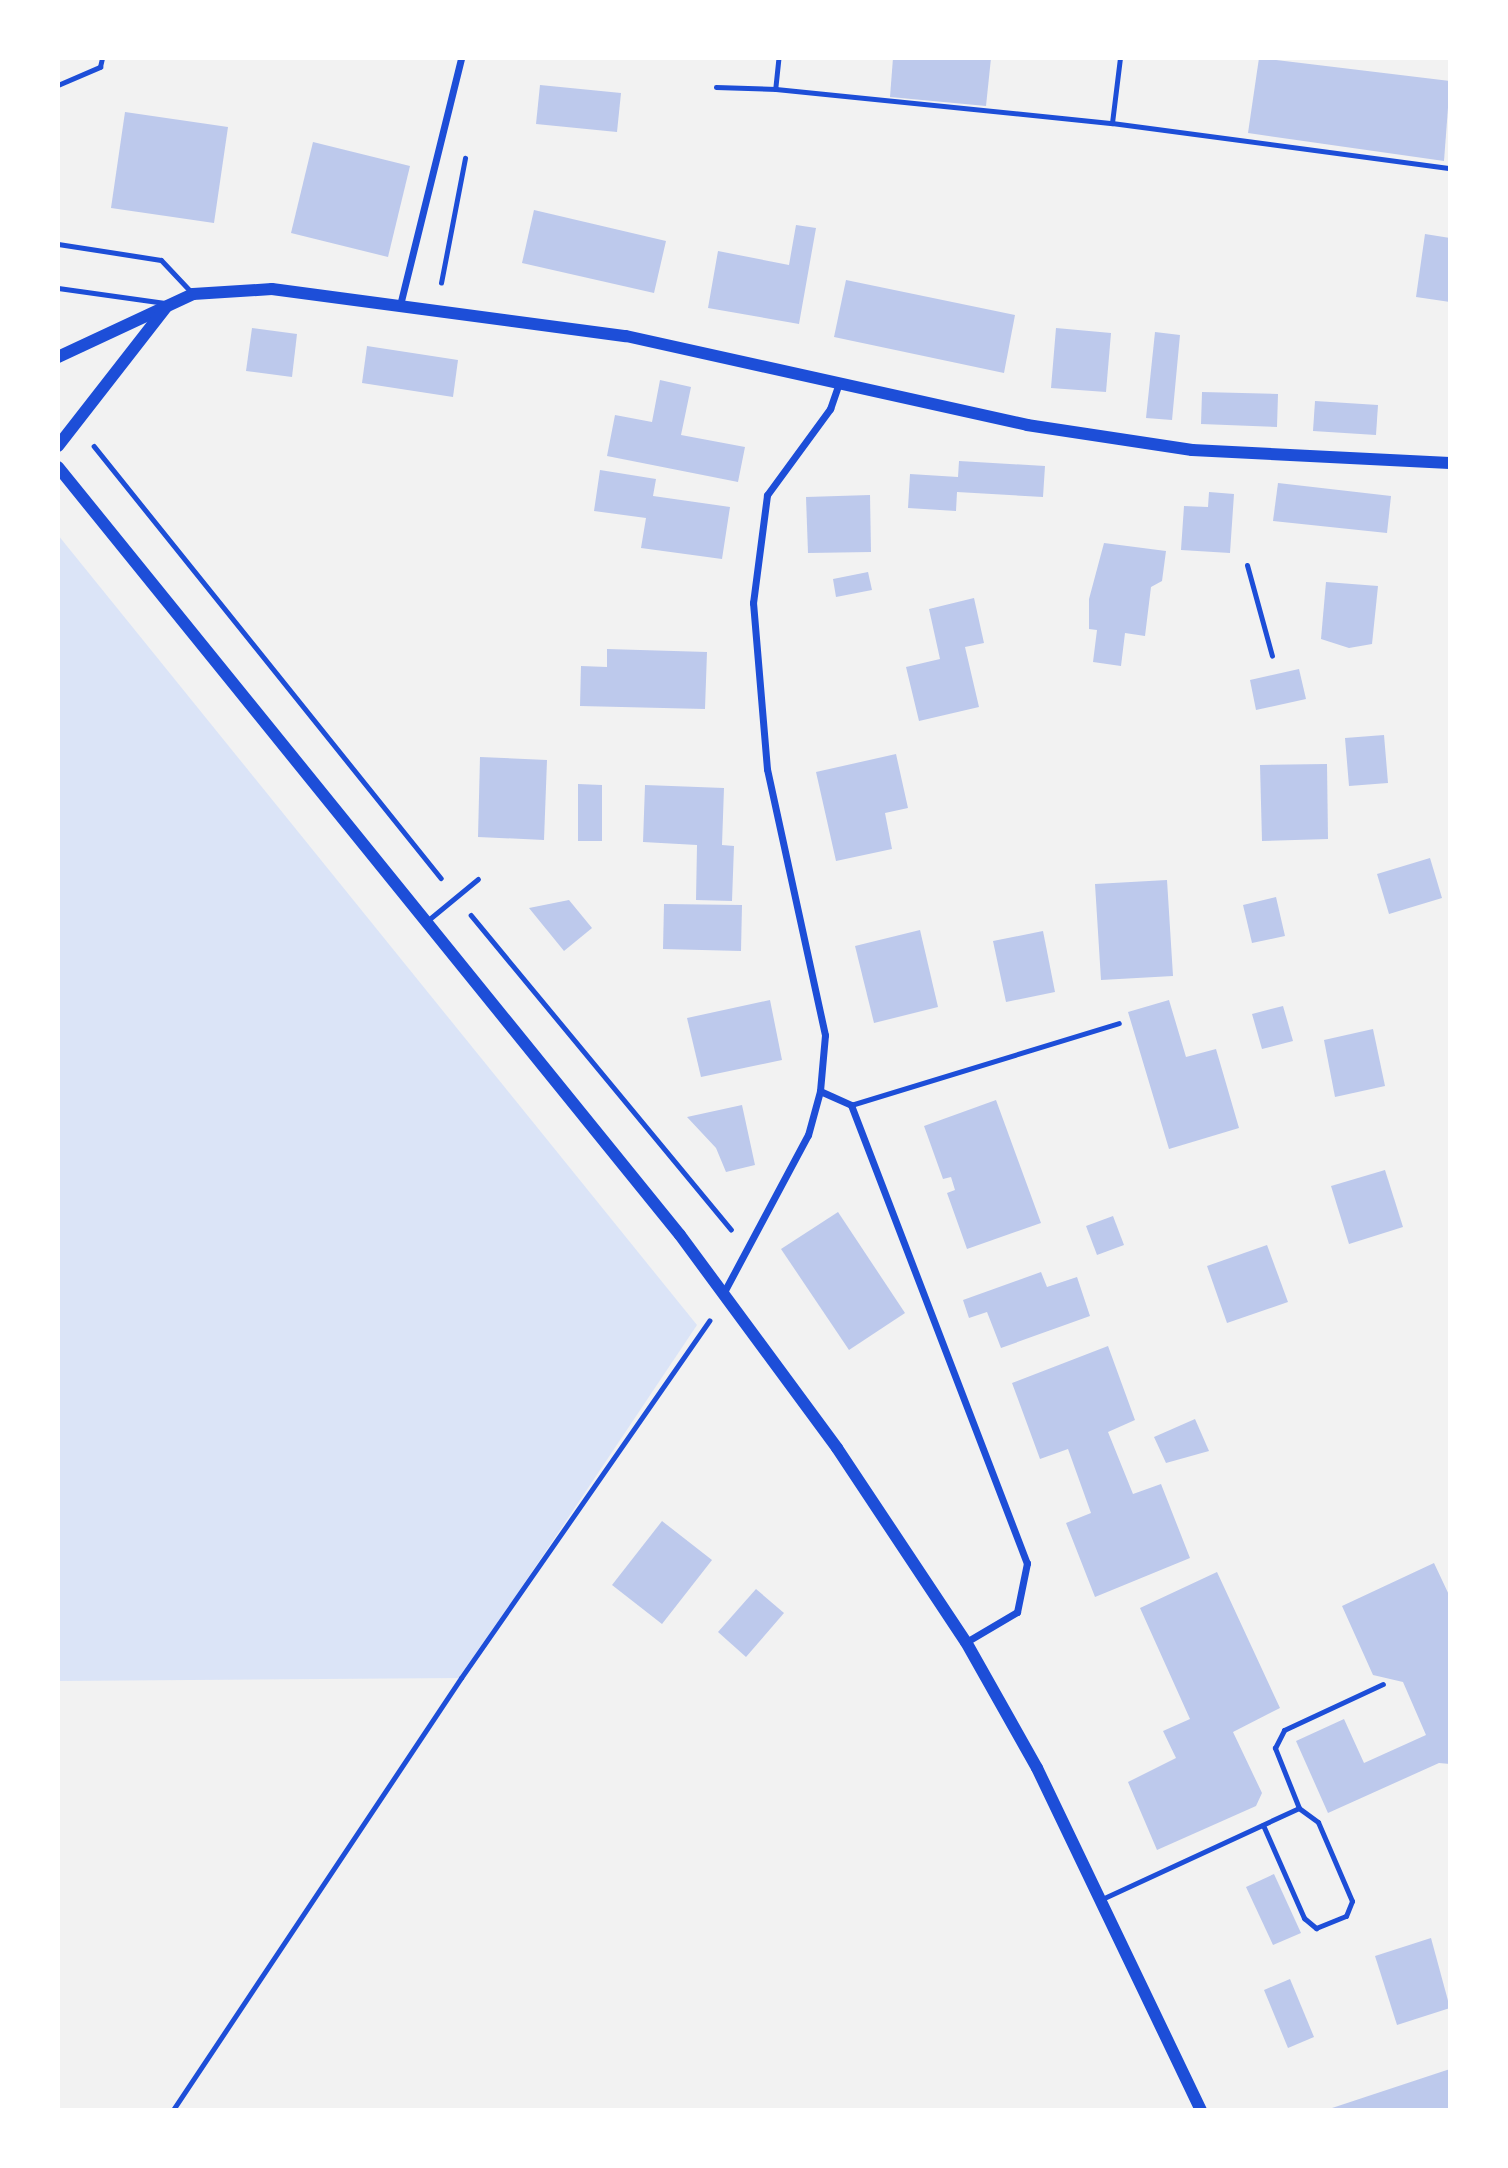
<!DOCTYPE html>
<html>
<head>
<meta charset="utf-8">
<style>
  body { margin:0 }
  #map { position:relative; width:1508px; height:2168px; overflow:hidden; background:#f2f2f2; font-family:Overpass,sans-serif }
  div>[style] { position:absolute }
  .green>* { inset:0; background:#dbe4f7 }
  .building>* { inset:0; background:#bdc9ec }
  .path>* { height:4.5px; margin:-2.25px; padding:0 2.25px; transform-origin:2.25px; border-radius:2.25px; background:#1d4ed8 }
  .service>* { height:5px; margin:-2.5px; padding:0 2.5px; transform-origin:2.5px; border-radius:2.5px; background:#1d4ed8 }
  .minor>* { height:7px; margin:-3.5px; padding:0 3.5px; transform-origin:3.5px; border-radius:3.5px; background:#1d4ed8 }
  .tertiary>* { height:12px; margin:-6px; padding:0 6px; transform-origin:6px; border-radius:6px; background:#1d4ed8 }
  span { translate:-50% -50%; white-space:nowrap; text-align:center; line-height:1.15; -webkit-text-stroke:7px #fff; paint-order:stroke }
  .frame { position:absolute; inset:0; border:60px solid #fff; pointer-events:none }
</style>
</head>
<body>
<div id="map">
  <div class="green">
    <i style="clip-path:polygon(58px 535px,697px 1325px,461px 1678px,58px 1681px)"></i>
  </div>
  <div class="building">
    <i style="clip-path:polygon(893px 58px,991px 58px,986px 106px,890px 97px)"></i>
    <i style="clip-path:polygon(1259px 58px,1450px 81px,1444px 161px,1248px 133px)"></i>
    <i style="clip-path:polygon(540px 85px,621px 93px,617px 132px,536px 124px)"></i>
    <i style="clip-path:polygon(125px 112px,228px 127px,214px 223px,111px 208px)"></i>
    <i style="clip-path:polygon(313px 142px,410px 166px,388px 257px,291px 233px)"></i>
    <i style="clip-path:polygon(534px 210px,666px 241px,654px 293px,522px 263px)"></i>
    <i style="clip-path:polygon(796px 225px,816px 228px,799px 324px,708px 308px,718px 251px,789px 265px)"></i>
    <i style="clip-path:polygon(1425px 234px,1450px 238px,1450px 302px,1416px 297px)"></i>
    <i style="clip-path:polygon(846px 280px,1015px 315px,1004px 373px,834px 337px)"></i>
    <i style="clip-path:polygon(252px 328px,297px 334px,292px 377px,246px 371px)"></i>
    <i style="clip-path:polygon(1056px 328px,1111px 333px,1106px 392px,1051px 388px)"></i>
    <i style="clip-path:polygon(1155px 332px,1180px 335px,1172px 420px,1146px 418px)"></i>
    <i style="clip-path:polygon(367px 346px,458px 360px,453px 397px,362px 383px)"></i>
    <i style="clip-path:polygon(660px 380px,691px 387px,681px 435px,745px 447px,738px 482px,607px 456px,615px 415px,652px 422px)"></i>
    <i style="clip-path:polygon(1202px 392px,1278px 394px,1277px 427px,1201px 424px)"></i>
    <i style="clip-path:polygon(1315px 401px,1378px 405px,1376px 435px,1313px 431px)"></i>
    <i style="clip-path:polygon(959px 461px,1045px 466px,1043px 497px,957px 492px,956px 511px,908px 508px,910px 474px,958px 477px)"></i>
    <i style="clip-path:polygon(600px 470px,656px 479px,653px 496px,730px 507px,722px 559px,641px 548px,646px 518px,594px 511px)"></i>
    <i style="clip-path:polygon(1278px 483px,1391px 496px,1387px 533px,1273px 521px)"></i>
    <i style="clip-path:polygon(1209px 492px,1234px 494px,1230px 553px,1181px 550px,1184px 506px,1208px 507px)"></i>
    <i style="clip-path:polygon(870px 495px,871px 552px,808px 553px,806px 497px)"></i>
    <i style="clip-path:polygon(1104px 543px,1166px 551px,1162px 581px,1151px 587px,1145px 636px,1125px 633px,1121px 666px,1093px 662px,1097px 630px,1089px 629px,1089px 599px)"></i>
    <i style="clip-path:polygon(868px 572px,872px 590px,836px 597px,833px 579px)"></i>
    <i style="clip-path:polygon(1326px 582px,1378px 586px,1372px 644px,1349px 648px,1321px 639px)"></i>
    <i style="clip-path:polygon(974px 598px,984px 643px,965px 647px,979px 707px,919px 721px,906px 667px,940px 659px,929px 609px)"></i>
    <i style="clip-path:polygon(607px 649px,707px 652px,705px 709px,580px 706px,581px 666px,607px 667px)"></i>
    <i style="clip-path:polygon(1299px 669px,1306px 699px,1256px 710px,1250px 680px)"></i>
    <i style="clip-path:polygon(1384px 735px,1388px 783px,1349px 786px,1345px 738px)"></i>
    <i style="clip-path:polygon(896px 754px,908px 808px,885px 813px,892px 849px,836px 861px,816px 772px)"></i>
    <i style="clip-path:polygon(480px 757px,547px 760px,544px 840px,478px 837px)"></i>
    <i style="clip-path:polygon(1327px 764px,1328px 839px,1262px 841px,1260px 765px)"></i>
    <i style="clip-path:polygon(578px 784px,602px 785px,602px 841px,578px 841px)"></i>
    <i style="clip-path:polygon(645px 785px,724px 788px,722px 845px,734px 846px,732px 901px,696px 900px,697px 845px,643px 842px)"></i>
    <i style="clip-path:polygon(1430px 858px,1442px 898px,1389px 914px,1377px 874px)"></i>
    <i style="clip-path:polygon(1167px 880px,1173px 976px,1101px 980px,1095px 884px)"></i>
    <i style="clip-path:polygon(1276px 897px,1285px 936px,1252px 943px,1243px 905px)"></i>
    <i style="clip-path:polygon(569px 900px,592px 928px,564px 951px,529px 908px)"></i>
    <i style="clip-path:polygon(664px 904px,742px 905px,741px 951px,663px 949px)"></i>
    <i style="clip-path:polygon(920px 930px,938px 1007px,874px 1023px,855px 946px)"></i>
    <i style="clip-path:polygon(1043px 931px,1055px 992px,1006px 1002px,993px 941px)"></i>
    <i style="clip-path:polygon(770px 1000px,782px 1060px,701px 1077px,687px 1018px)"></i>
    <i style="clip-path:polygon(1169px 1000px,1186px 1057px,1216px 1049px,1239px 1128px,1169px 1149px,1128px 1012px)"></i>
    <i style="clip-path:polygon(1283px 1006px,1293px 1041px,1262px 1049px,1252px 1014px)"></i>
    <i style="clip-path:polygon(1373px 1029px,1385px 1086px,1335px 1097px,1324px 1040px)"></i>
    <i style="clip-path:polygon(996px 1100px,1041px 1223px,967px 1249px,947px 1193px,955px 1190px,951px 1177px,943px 1179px,924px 1126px)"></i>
    <i style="clip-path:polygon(742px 1105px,755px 1165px,726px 1172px,716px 1148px,687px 1117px)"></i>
    <i style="clip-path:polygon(1385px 1170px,1403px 1227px,1349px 1244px,1331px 1186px)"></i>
    <i style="clip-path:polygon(838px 1212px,905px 1313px,849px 1350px,781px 1249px)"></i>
    <i style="clip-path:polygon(1113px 1216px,1124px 1245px,1097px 1255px,1086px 1226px)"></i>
    <i style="clip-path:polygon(1267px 1245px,1288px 1302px,1227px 1323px,1207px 1266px)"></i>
    <i style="clip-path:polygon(1041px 1272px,1047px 1287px,1077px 1277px,1090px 1316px,1001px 1348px,987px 1312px,969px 1318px,963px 1300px)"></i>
    <i style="clip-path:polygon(1108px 1346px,1135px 1420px,1108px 1432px,1133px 1494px,1161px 1484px,1190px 1558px,1095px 1597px,1066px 1523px,1091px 1513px,1068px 1449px,1040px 1459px,1012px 1383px)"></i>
    <i style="clip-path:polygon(1195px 1419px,1209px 1451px,1166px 1463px,1154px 1437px)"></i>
    <i style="clip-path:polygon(662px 1521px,712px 1560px,662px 1624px,612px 1585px)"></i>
    <i style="clip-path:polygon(1434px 1563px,1450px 1597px,1450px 1764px,1439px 1763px,1328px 1813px,1296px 1741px,1344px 1719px,1364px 1763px,1426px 1735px,1403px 1682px,1373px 1675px,1342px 1606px)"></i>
    <i style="clip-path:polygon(1217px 1572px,1280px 1708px,1233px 1732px,1262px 1793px,1256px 1806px,1157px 1850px,1128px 1782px,1176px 1758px,1163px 1731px,1190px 1719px,1140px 1608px)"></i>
    <i style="clip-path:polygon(756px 1589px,784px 1613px,746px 1657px,718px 1632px)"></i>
    <i style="clip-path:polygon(1274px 1874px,1301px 1933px,1273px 1945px,1246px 1887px)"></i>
    <i style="clip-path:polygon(1431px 1938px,1450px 2008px,1397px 2025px,1375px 1956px)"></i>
    <i style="clip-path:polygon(1290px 1979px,1314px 2037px,1288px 2048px,1264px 1990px)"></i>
    <i style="clip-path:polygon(1450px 2069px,1450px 2110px,1326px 2110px)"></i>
  </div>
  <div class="path">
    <i style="left:779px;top:58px;width:31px;rotate:96deg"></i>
    <i style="left:776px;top:89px;width:338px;rotate:5.8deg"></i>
    <i style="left:1112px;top:123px;width:341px;rotate:7.6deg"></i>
    <i style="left:58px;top:85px;width:46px;rotate:-23.2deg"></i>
    <i style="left:100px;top:67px;width:9px;rotate:-77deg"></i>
    <i style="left:716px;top:87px;width:60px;rotate:1.9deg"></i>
    <i style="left:1112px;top:123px;width:65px;rotate:-83deg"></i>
    <i style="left:441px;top:283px;width:127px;rotate:-79.1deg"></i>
    <i style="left:94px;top:446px;width:554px;rotate:51.23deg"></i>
    <i style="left:471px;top:915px;width:408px;rotate:50.4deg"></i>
    <i style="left:173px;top:2110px;width:519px;rotate:-56.31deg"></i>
    <i style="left:461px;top:1678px;width:435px;rotate:-55.2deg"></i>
  </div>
  <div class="service">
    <i style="left:58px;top:244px;width:104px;rotate:8.8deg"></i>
    <i style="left:161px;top:260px;width:47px;rotate:46.7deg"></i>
    <i style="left:58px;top:288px;width:108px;rotate:8deg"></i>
    <i style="left:1247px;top:565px;width:94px;rotate:74.6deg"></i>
    <i style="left:427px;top:921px;width:66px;rotate:-39.5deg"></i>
    <i style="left:851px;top:1105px;width:280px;rotate:-17deg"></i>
    <i style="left:1263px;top:1825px;width:102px;rotate:66.2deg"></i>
    <i style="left:1304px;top:1918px;width:16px;rotate:40deg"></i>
    <i style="left:1316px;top:1928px;width:32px;rotate:-22deg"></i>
    <i style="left:1346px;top:1916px;width:16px;rotate:-68deg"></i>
    <i style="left:1352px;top:1901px;width:86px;rotate:-113.3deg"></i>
    <i style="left:1318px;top:1822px;width:24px;rotate:-144deg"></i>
    <i style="left:1102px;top:1899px;width:217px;rotate:-24.8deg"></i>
    <i style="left:1299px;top:1808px;width:65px;rotate:-111.8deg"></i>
    <i style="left:1275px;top:1748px;width:20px;rotate:-63deg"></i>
    <i style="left:1284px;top:1730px;width:109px;rotate:-24.9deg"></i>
  </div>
  <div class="minor">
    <i style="left:401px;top:301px;width:250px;rotate:-76.1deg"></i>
    <i style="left:820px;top:1091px;width:34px;rotate:24deg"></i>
    <i style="left:851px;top:1105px;width:491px;rotate:69deg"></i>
    <i style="left:1027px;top:1563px;width:50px;rotate:101.5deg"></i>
    <i style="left:1017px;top:1612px;width:59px;rotate:149.5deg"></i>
    <i style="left:724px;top:1292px;width:178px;rotate:-61.9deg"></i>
    <i style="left:808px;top:1135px;width:46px;rotate:-74.7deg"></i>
    <i style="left:820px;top:1091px;width:56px;rotate:-84.9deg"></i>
    <i style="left:825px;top:1035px;width:272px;rotate:-102.3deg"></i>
    <i style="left:767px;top:769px;width:167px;rotate:-94.8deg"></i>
    <i style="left:753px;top:603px;width:109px;rotate:-82.6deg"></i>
    <i style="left:767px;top:495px;width:107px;rotate:-53.8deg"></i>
    <i style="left:830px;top:409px;width:28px;rotate:-71deg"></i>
  </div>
  <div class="tertiary">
    <i style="left:58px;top:357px;width:149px;rotate:-25deg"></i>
    <i style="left:193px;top:294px;width:79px;rotate:-3.6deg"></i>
    <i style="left:272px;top:289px;width:357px;rotate:7.6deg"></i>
    <i style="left:626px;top:336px;width:411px;rotate:12.5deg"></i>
    <i style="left:1027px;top:425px;width:167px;rotate:8.6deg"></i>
    <i style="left:1192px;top:450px;width:258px;rotate:2.9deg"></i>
    <i style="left:58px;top:446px;width:177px;rotate:-52.1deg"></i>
    <i style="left:58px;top:467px;width:988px;rotate:51deg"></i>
    <i style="left:680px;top:1235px;width:265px;rotate:53.6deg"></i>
    <i style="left:837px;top:1448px;width:233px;rotate:56.4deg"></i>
    <i style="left:966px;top:1642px;width:145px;rotate:60.6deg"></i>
    <i style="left:1037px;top:1768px;width:379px;rotate:64.4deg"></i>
  </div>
  <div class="frame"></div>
</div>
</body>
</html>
